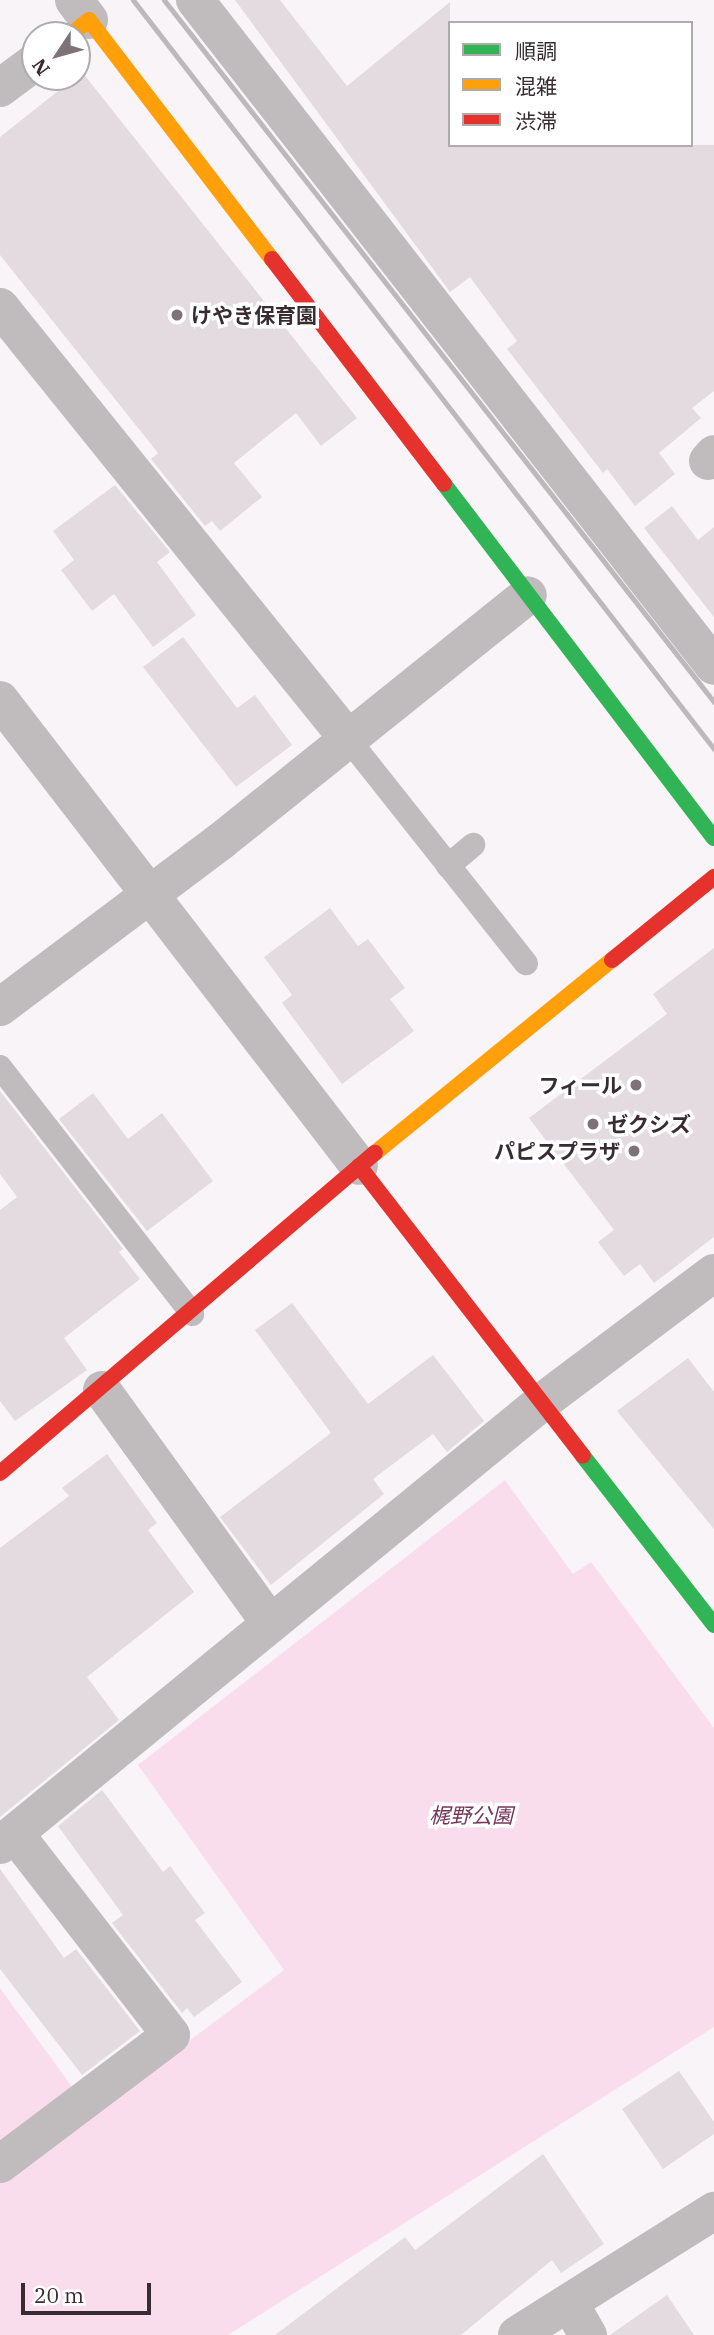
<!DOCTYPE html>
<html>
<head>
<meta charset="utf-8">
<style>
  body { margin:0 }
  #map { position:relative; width:714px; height:2335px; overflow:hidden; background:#f9f4f7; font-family:"IBM Plex Serif","Noto Sans JP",serif }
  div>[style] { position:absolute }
  .green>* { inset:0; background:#faddec }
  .building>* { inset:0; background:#e3dbdf }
  .lane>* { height:24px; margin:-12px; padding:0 12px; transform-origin:12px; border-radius:12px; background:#c0bbbd }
  .street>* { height:38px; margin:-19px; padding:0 19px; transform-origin:19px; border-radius:19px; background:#c0bbbd }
  .fast>* { height:16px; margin:-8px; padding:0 8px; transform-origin:8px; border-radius:8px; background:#30b455 }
  .slow>* { height:16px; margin:-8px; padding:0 8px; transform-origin:8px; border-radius:8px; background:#ff9f0a }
  .jam>* { height:16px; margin:-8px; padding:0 8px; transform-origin:8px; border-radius:8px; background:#e5322d }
  .rail>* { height:5px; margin:-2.5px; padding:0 2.5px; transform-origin:2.5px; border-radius:2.5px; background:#bdb8bb }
  .dots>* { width:19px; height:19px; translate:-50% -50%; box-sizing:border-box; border:4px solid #fff; border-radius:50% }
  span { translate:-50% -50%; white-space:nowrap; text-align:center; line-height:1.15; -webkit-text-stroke:7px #fff; paint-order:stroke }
  .poi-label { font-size:21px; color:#382c32; font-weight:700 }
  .left { translate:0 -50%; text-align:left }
  .right { translate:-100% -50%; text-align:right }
  .park-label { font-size:21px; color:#75365a; font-style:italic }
  .legend { position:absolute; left:448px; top:21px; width:245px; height:126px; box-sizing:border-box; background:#fff; border:2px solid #afabad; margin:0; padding:9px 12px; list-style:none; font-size:21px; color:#382c32 }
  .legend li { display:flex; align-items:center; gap:14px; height:35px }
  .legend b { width:35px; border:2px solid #afabad }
  .north { position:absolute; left:21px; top:21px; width:70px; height:70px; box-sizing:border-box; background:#fff; border:2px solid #afabad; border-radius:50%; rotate:234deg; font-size:19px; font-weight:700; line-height:28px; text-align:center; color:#382c32 }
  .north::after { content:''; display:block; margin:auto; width:24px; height:32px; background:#7c7277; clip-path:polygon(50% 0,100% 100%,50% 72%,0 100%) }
  .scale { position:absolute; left:21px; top:2283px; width:130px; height:32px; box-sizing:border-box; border:4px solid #382c32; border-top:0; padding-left:9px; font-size:21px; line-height:24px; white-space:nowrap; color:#382c32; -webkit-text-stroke:5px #fff; paint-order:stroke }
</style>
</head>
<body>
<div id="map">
  <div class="green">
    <i style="clip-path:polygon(505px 1480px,573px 1574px,591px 1562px,714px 1728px,714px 2027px,228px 2335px,0 2335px,0 2182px,284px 1970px,138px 1765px)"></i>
    <i style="clip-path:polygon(0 1988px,73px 2088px,0 2141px)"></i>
  </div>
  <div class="building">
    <i style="clip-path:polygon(235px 0,280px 0,347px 86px,450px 2px,450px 145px,714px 145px,714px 391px,692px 408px,701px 418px,659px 453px,675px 474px,635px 506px,607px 469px,603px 473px,507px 349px,517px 341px,470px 277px,450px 292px)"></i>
    <i style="clip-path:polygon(82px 72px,357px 418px,321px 446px,296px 413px,234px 463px,262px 497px,220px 531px,212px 521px,205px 526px,151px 459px,158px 453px,0 255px,0 137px)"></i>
    <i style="clip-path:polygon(115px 485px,170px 552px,157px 562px,196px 615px,153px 647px,114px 594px,92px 611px,61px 570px,74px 560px,53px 531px)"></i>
    <i style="clip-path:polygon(672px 506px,698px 540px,714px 527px,714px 617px,644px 528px)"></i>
    <i style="clip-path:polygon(183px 637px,237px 708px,255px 695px,292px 745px,236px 787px,143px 667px)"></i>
    <i style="clip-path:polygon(330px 908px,358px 946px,368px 939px,405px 988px,390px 999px,414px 1031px,342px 1084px,282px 1003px,292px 995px,264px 957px)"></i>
    <i style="clip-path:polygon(714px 948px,714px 1237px,654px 1283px,640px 1264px,624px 1276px,598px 1242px,614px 1230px,529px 1118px,667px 1014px,653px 994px)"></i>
    <i style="clip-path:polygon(0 1091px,123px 1249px,119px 1252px,140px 1279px,64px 1338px,87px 1370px,15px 1421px,0 1401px,0 1210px,17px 1197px,0 1174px)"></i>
    <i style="clip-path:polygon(93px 1093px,128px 1139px,162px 1113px,213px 1181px,147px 1231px,59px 1119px)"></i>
    <i style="clip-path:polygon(292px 1303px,368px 1404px,433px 1355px,484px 1421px,447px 1452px,433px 1434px,373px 1479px,384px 1494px,271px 1585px,220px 1517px,331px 1433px,255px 1330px)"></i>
    <i style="clip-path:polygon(688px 1358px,714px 1392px,714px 1529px,617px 1411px)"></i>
    <i style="clip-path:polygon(107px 1454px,157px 1523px,148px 1530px,194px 1592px,87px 1677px,119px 1720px,0 1817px,0 1548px,69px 1496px,62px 1488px)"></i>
    <i style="clip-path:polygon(102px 1790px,163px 1872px,170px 1866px,205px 1913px,195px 1920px,242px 1982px,194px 2017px,187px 2008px,182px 2013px,112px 1923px,123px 1915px,58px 1826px)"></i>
    <i style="clip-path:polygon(0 1869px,64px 1958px,76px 1949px,140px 2031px,82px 2075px,0 1969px)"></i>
    <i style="clip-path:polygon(679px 2071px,714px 2122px,714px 2134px,663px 2169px,622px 2109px)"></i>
    <i style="clip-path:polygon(543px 2154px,604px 2244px,561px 2273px,552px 2260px,461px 2335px,275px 2335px,405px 2237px,415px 2250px)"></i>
    <i style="clip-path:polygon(667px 2295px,694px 2335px,610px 2335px)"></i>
  </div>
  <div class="lane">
    <i style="left:349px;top:740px;width:285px;rotate:51.6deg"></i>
    <i style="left:448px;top:866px;width:33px;rotate:-40deg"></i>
    <i style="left:0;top:1067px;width:313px;rotate:52.1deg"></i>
  </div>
  <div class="street">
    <i style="left:74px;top:0;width:25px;rotate:53deg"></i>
    <i style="left:195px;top:0;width:844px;rotate:52.07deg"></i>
    <i style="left:0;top:88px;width:44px;rotate:-36.6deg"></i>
    <i style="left:0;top:307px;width:556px;rotate:51.13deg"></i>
    <i style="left:708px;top:461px;width:9px;rotate:-49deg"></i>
    <i style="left:0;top:700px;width:588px;rotate:52.39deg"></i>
    <i style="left:0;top:1007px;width:276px;rotate:-36.9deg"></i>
    <i style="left:221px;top:841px;width:393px;rotate:-38.7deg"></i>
    <i style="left:102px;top:1390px;width:287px;rotate:54.2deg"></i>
    <i style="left:0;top:1845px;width:700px;rotate:-39.26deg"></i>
    <i style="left:542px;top:1402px;width:215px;rotate:-36.9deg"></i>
    <i style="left:0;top:2164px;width:214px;rotate:-37deg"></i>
    <i style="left:171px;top:2035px;width:254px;rotate:-127.8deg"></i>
    <i style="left:570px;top:2304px;width:36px;rotate:60deg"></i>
    <i style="left:517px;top:2335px;width:233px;rotate:-32.2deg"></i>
  </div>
  <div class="fast">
    <i style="left:444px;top:484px;width:445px;rotate:52.7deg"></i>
    <i style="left:583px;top:1456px;width:214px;rotate:52.2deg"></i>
  </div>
  <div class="slow">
    <i style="left:70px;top:35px;width:24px;rotate:-38deg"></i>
    <i style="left:89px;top:20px;width:301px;rotate:52.6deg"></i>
    <i style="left:375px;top:1153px;width:306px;rotate:-39.2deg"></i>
  </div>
  <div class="jam">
    <i style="left:272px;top:259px;width:283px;rotate:52.6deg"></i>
    <i style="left:612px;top:960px;width:132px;rotate:-39.1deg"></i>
    <i style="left:359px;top:1166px;width:366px;rotate:52.3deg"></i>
    <i style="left:0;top:1473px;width:493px;rotate:-40.5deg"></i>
  </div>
  <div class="rail">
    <i style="left:133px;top:0;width:948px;rotate:52.2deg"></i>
    <i style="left:164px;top:0;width:892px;rotate:51.92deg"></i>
  </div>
  <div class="dots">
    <i style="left:177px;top:315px;background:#7c7277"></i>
    <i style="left:636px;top:1085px;background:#7c7277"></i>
    <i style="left:593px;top:1124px;background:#7c7277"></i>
    <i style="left:634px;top:1151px;background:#7c7277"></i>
  </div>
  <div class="poi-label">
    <span class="left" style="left:191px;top:315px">けやき保育園</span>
    <span class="right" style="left:622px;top:1085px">フィール</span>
    <span class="left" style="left:607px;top:1124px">ゼクシズ</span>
    <span class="right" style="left:620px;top:1151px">パピスプラザ</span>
  </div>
  <div class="park-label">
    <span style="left:471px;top:1815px">梶野公園</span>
  </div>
  <ul class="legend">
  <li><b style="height:9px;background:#30b455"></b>順調</li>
  <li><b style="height:9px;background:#ff9f0a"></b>混雑</li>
  <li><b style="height:9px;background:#e5322d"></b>渋滞</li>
  </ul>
  <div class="north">N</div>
  <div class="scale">20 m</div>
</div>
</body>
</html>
